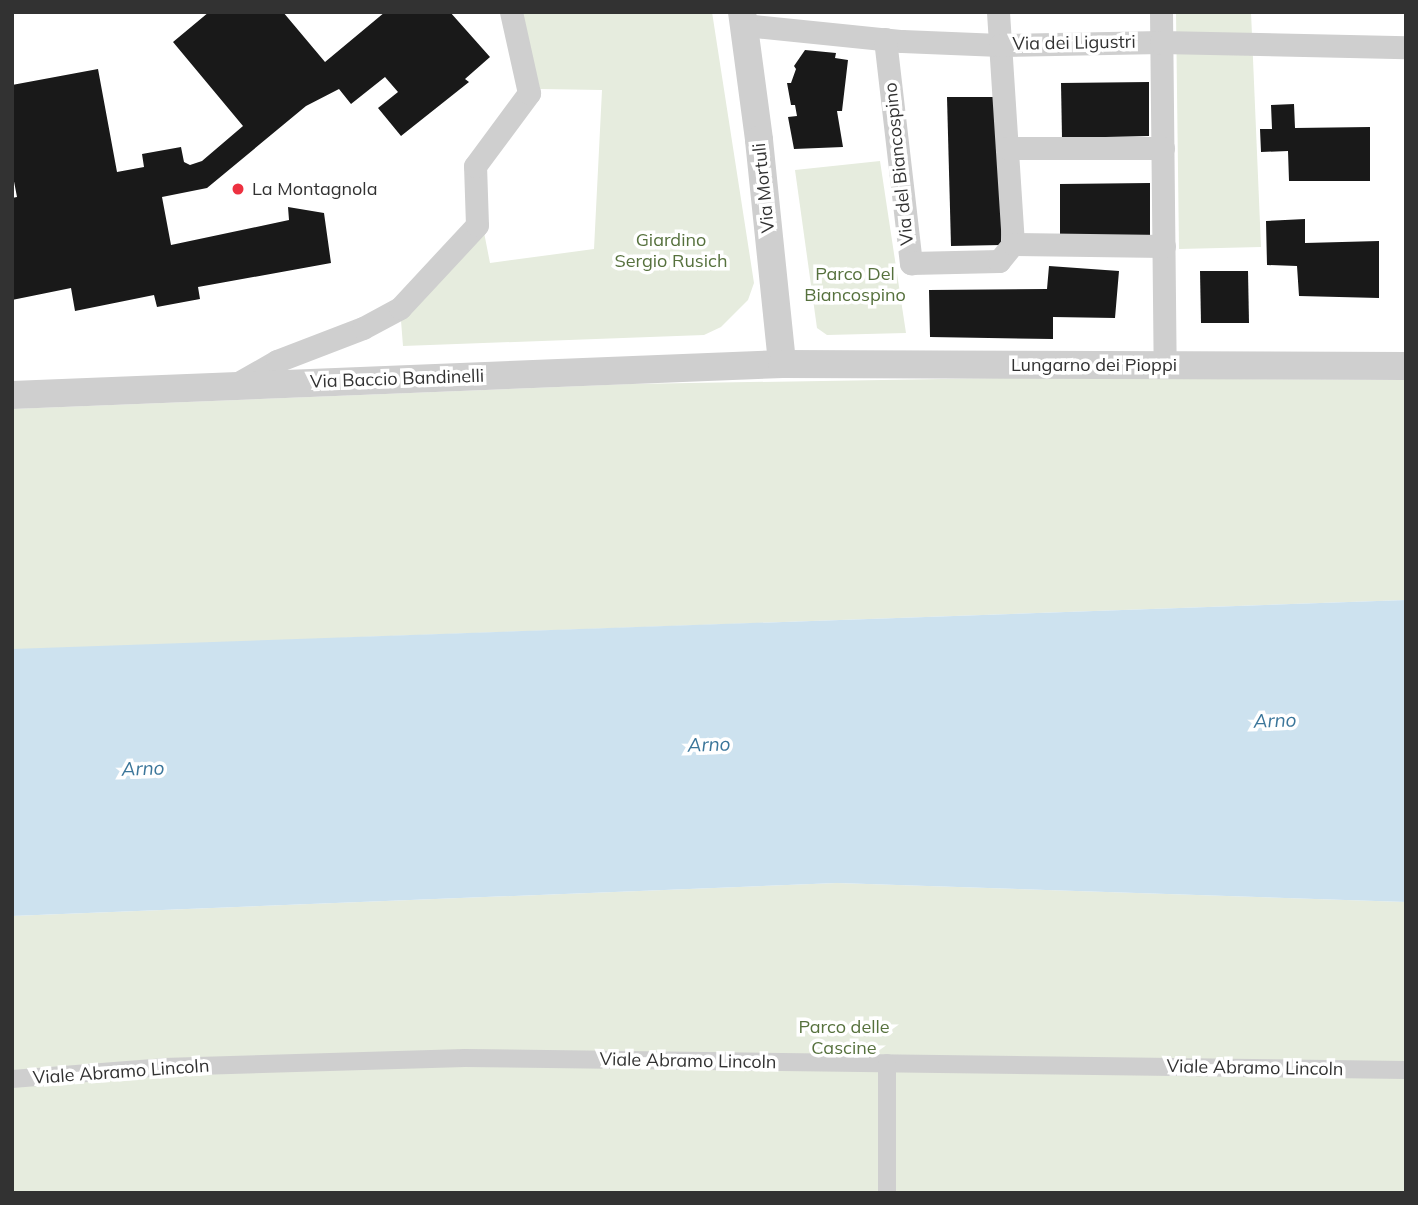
<!DOCTYPE html>
<html>
<head>
<meta charset="utf-8">
<style>
  body { margin:0 }
  #map { position:relative; width:1418px; height:1205px; overflow:hidden; background:#fff; font-family:Mulish,sans-serif }
  div>[style] { position:absolute }
  .green>* { inset:0; background:#e6ecde }
  .water>* { inset:0; background:#cde2ef }
  .building>* { inset:0; background:#191919 }
  .pedestrian>* { height:18px; margin:-9px; padding:0 9px; transform-origin:9px; border-radius:9px; background:#cfcfcf }
  .minor>* { height:23px; margin:-11.5px; padding:0 11.5px; transform-origin:11.5px; border-radius:11.5px; background:#cfcfcf }
  .tertiary>* { height:28px; margin:-14px; padding:0 14px; transform-origin:14px; border-radius:14px; background:#cfcfcf }
  .dots>* { width:19px; height:19px; translate:-50% -50%; box-sizing:border-box; border:4px solid #fff; border-radius:50% }
  span { translate:-50% -50%; white-space:nowrap; text-align:center; line-height:1.15; -webkit-text-stroke:7px #fff; paint-order:stroke }
  .street-label { font-size:18px; color:#323232 }
  .poi-label { font-size:18px; color:#323232 }
  .left { translate:0 -50%; text-align:left }
  .park-label { font-size:18px; color:#56713d }
  .water-label { font-size:19px; color:#3b769a; font-style:italic }
  .frame { position:absolute; inset:0; border:14px solid #323232; pointer-events:none }
</style>
</head>
<body>
<div id="map">
  <div class="green">
    <i style="clip-path:polygon(519px 12px,712px 12px,754px 283px,748px 300px,721px 327px,704px 335px,403px 346px,400px 308px,482px 222px,490px 263px,594px 249px,602px 90px,540px 89px)"></i>
    <i style="clip-path:polygon(1176px 12px,1251px 12px,1261px 247px,1179px 249px)"></i>
    <i style="clip-path:polygon(880px 161px,906px 333px,827px 335px,817px 328px,795px 170px)"></i>
    <i style="clip-path:polygon(1003px 378px,1406px 380px,1406px 600px,362px 637px,12px 654px,12px 409px,631px 384px)"></i>
    <i style="clip-path:polygon(837px 883px,1406px 902px,1406px 1193px,12px 1193px,12px 916px)"></i>
  </div>
  <div class="water">
    <i style="clip-path:polygon(1406px 600px,1406px 902px,837px 883px,12px 916px,12px 649px)"></i>
  </div>
  <div class="building">
    <i style="clip-path:polygon(209px 12px,283px 12px,325px 62px,385px 12px,450px 12px,490px 57px,465px 79px,469px 82px,401px 136px,378px 108px,398px 92px,385px 77px,351px 104px,339px 89px,306px 106px,207px 188px,162px 197px,171px 245px,289px 220px,288px 207px,324px 213px,331px 263px,198px 287px,200px 299px,157px 307px,154px 295px,75px 311px,71px 288px,12px 300px,12px 198px,17px 197px,12px 171px,12px 85px,98px 69px,117px 172px,144px 167px,142px 154px,181px 147px,184px 162px,190px 165px,202px 161px,243px 126px,173px 42px)"></i>
    <i style="clip-path:polygon(805px 50px,836px 53px,835px 58px,848px 60px,842px 111px,837px 111px,843px 147px,794px 149px,788px 117px,797px 116px,795px 105px,791px 105px,787px 83px,791px 83px,796px 69px,794px 66px)"></i>
    <i style="clip-path:polygon(1149px 82px,1149px 136px,1062px 138px,1061px 83px)"></i>
    <i style="clip-path:polygon(947px 97px,998px 97px,1003px 175px,1001px 245px,951px 246px)"></i>
    <i style="clip-path:polygon(1294px 104px,1295px 128px,1370px 127px,1370px 181px,1289px 181px,1288px 151px,1261px 152px,1260px 129px,1272px 129px,1271px 105px)"></i>
    <i style="clip-path:polygon(1150px 183px,1150px 238px,1060px 237px,1060px 184px)"></i>
    <i style="clip-path:polygon(1305px 219px,1305px 243px,1379px 241px,1379px 298px,1299px 296px,1297px 266px,1267px 265px,1266px 221px)"></i>
    <i style="clip-path:polygon(1049px 266px,1119px 271px,1115px 318px,1053px 317px,1053px 339px,930px 337px,929px 290px,1047px 289px)"></i>
    <i style="clip-path:polygon(1200px 271px,1248px 271px,1249px 323px,1201px 323px)"></i>
  </div>
  <div class="pedestrian">
    <i style="left:12px;top:1079px;width:151px;rotate:-4.5deg"></i>
    <i style="left:163px;top:1067px;width:302px;rotate:-1.7deg"></i>
    <i style="left:465px;top:1058px;width:941px;rotate:0.73deg"></i>
    <i style="left:887px;top:1193px;width:130px;rotate:-90deg"></i>
  </div>
  <div class="minor">
    <i style="left:998px;top:12px;width:232px;rotate:86.3deg"></i>
    <i style="left:1161px;top:12px;width:353px;rotate:89.4deg"></i>
    <i style="left:744px;top:25px;width:159px;rotate:5.8deg"></i>
    <i style="left:902px;top:41px;width:98px;rotate:2.3deg"></i>
    <i style="left:1000px;top:45px;width:161px;rotate:-1.1deg"></i>
    <i style="left:1161px;top:42px;width:245px;rotate:1.2deg"></i>
    <i style="left:885px;top:39px;width:226px;rotate:83.4deg"></i>
    <i style="left:911px;top:263px;width:88px;rotate:-1.3deg"></i>
    <i style="left:999px;top:261px;width:22px;rotate:-51deg"></i>
    <i style="left:1013px;top:244px;width:151px;rotate:0.8deg"></i>
    <i style="left:1007px;top:148px;width:156px"></i>
    <i style="left:233px;top:386px;width:51px;rotate:-29.6deg"></i>
    <i style="left:277px;top:361px;width:92px;rotate:-21deg"></i>
    <i style="left:363px;top:328px;width:42px;rotate:-28.4deg"></i>
    <i style="left:400px;top:308px;width:113px;rotate:-47.1deg"></i>
    <i style="left:477px;top:225px;width:59px;rotate:-91.9deg"></i>
    <i style="left:475px;top:166px;width:91px;rotate:-53.5deg"></i>
    <i style="left:529px;top:93px;width:83px;rotate:-102.5deg"></i>
  </div>
  <div class="tertiary">
    <i style="left:742px;top:12px;width:129px;rotate:82.4deg"></i>
    <i style="left:759px;top:140px;width:225px;rotate:84.1deg"></i>
    <i style="left:12px;top:395px;width:771px;rotate:-2.31deg"></i>
    <i style="left:782px;top:364px;width:624px;rotate:0.18deg"></i>
  </div>
  <div class="dots">
    <i style="left:238px;top:189px;background:#ed3140"></i>
  </div>
  <div class="street-label">
    <span style="left:1074px;top:43px;rotate:-1deg">Via dei Ligustri</span>
    <span style="left:899px;top:164px;rotate:-96deg">Via del Biancospino</span>
    <span style="left:764px;top:188px;rotate:-96deg">Via Mortuli</span>
    <span style="left:1094px;top:365px">Lungarno dei Pioppi</span>
    <span style="left:397px;top:379px;rotate:-2deg">Via Baccio Bandinelli</span>
    <span style="left:688px;top:1061px;rotate:1deg">Viale Abramo Lincoln</span>
    <span style="left:1255px;top:1068px;rotate:1deg">Viale Abramo Lincoln</span>
    <span style="left:121px;top:1072px;rotate:-4deg">Viale Abramo Lincoln</span>
  </div>
  <div class="poi-label">
    <span class="left" style="left:252px;top:189px">La Montagnola</span>
  </div>
  <div class="park-label">
    <span style="left:671px;top:251px">Giardino<br>Sergio Rusich</span>
    <span style="left:855px;top:285px">Parco Del<br>Biancospino</span>
    <span style="left:844px;top:1038px">Parco delle<br>Cascine</span>
  </div>
  <div class="water-label">
    <span style="left:1275px;top:721px;rotate:-2deg">Arno</span>
    <span style="left:709px;top:745px;rotate:-2deg">Arno</span>
    <span style="left:143px;top:769px;rotate:-2deg">Arno</span>
  </div>
  <div class="frame"></div>
</div>
</body>
</html>
